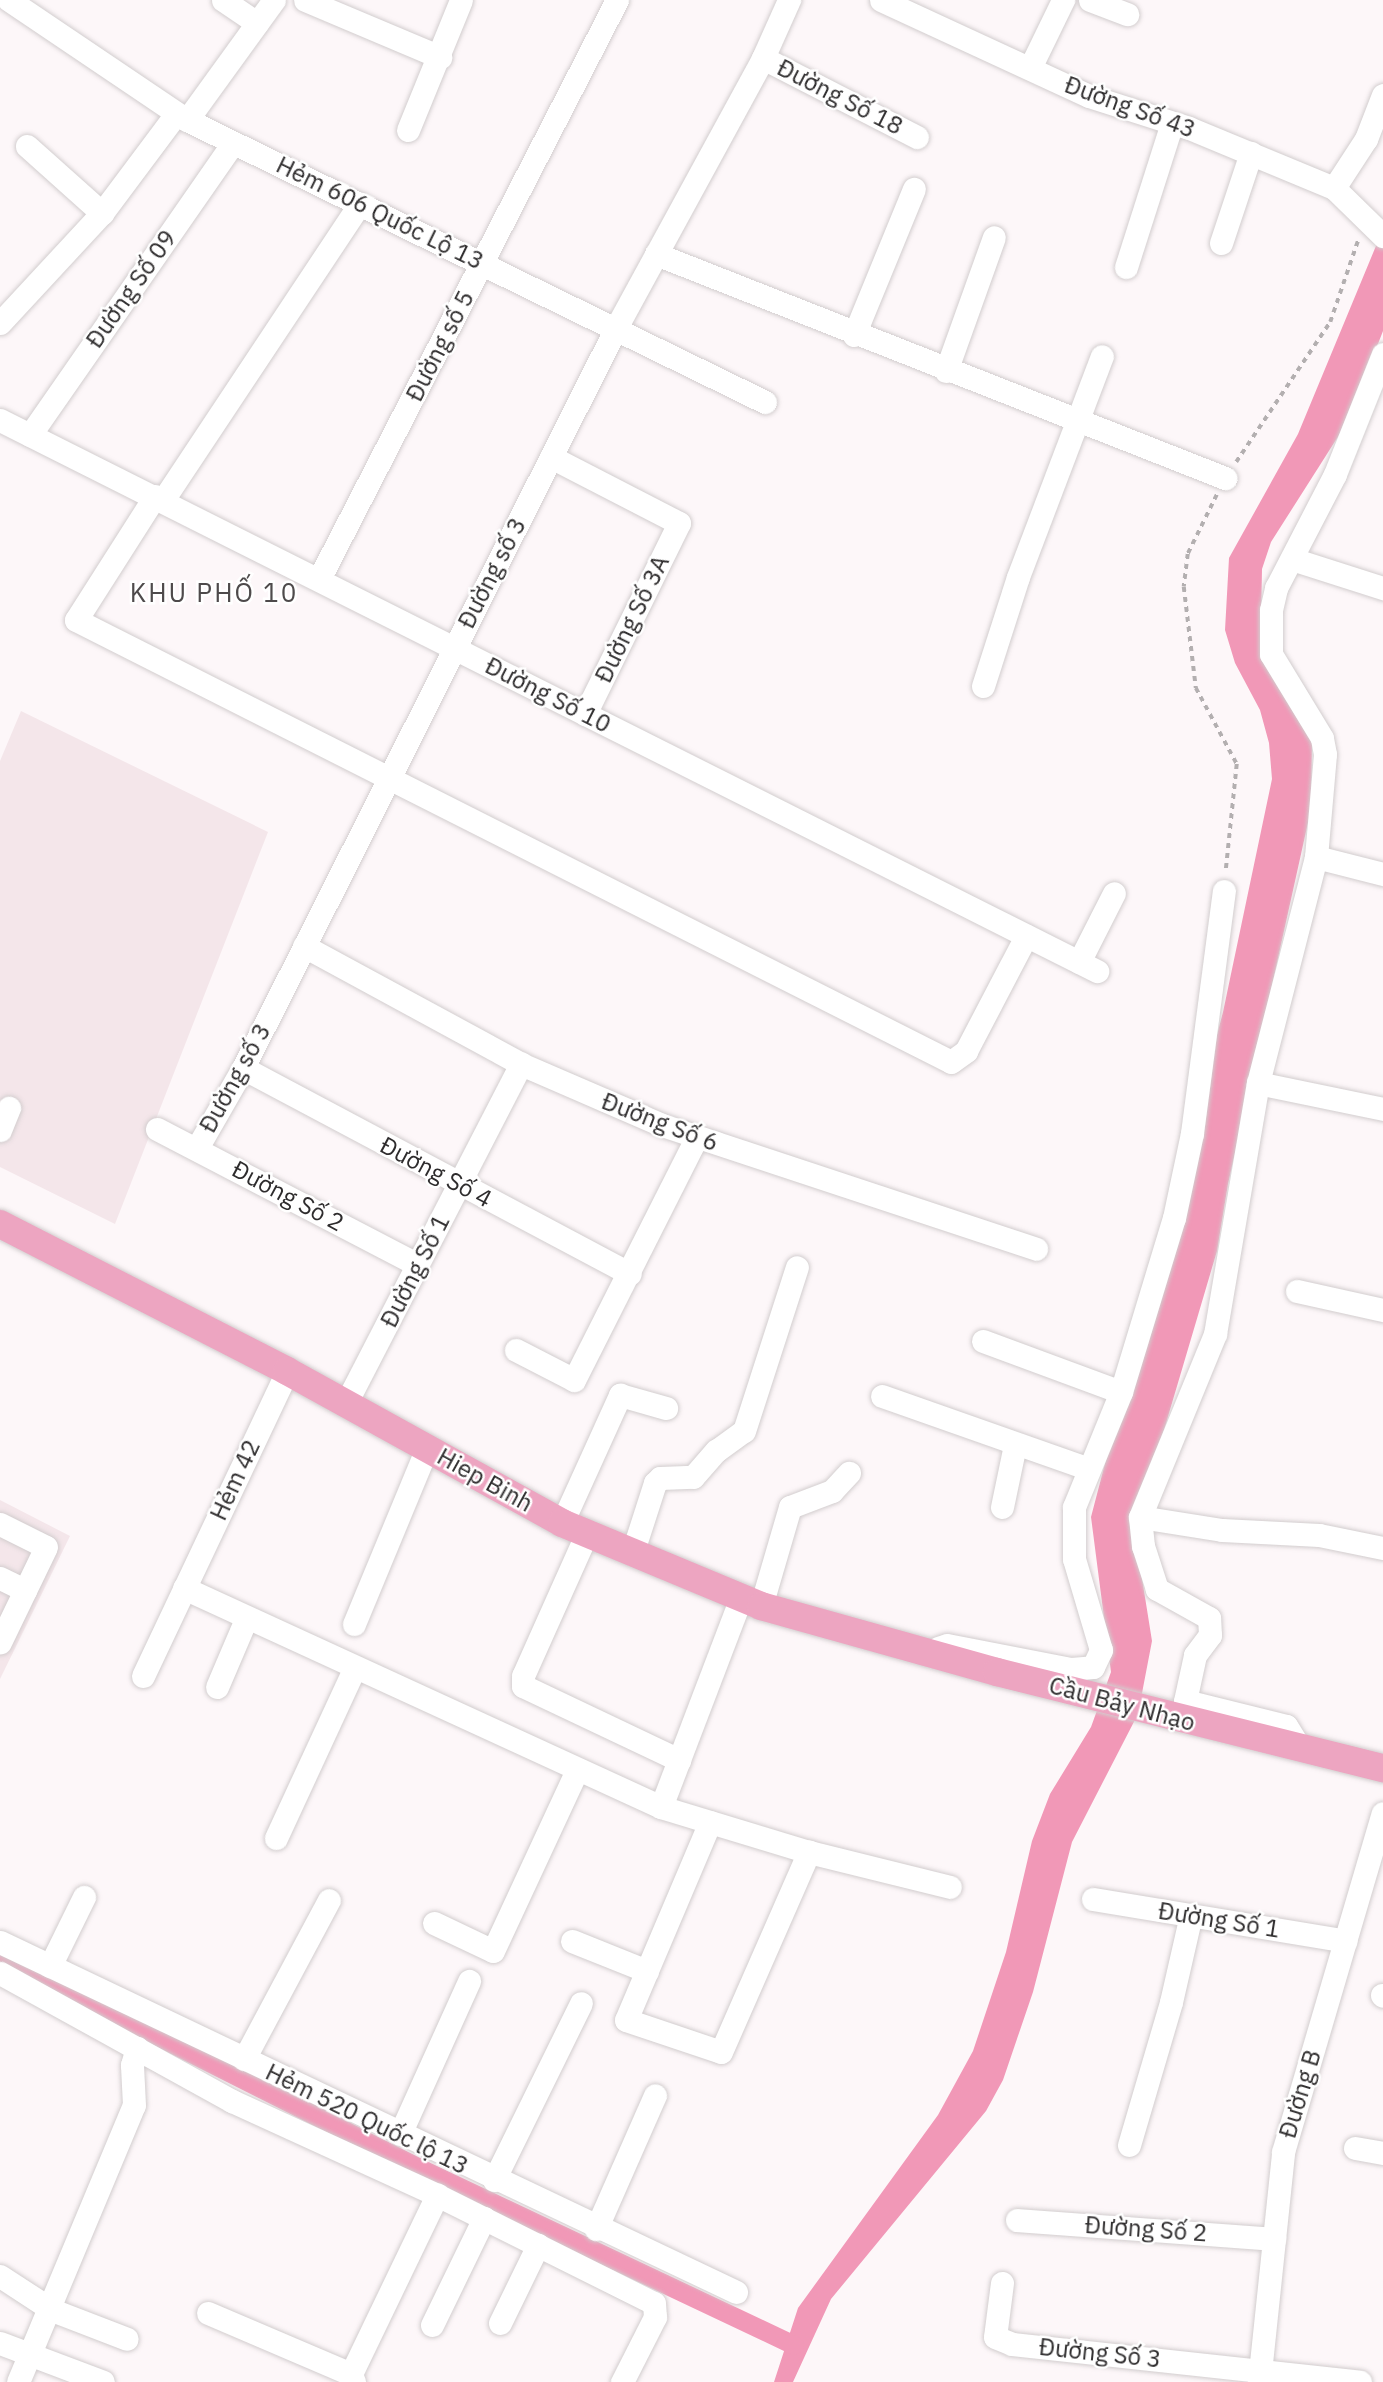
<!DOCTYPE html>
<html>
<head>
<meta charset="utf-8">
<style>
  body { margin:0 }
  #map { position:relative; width:1383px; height:2382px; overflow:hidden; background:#fdf7f9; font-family:"IBM Plex Sans",sans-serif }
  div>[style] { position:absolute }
  .built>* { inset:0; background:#f4e6ea }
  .water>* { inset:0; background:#f198b7 }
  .canal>* { height:19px; margin:-9.5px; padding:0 9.5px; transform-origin:9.5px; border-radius:9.5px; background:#f198b7 }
  .path>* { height:3.5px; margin-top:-1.75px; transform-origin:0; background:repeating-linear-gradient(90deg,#b3afb0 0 5px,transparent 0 10px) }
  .roads { filter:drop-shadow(0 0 2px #d2cdce) drop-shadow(0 0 2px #d2cdce) }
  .minor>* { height:23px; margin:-11.5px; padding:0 11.5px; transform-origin:11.5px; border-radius:11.5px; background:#fff }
  .major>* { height:28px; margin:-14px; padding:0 14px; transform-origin:14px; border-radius:14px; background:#eda5c1 }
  span { translate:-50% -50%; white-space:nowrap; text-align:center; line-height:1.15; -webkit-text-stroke:5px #fff; paint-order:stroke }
  .street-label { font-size:24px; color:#2e2c2d }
  .neighbourhood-label { font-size:26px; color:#4e4a4b; letter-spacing:2px }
</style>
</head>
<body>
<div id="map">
  <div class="built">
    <i style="clip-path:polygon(21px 711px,268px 832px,115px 1224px,0 1167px,0 761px)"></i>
    <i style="clip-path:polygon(0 1500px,70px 1536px,0 1679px)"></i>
  </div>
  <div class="water">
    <i style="clip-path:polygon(1383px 229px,1383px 331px,1348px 421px,1271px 542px,1262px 569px,1261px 622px,1312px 742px,1311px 809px,1228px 1184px,1217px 1251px,1159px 1447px,1137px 1547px,1152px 1641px,1138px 1714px,1072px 1842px,1033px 1992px,1003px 2080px,986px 2111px,831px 2299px,793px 2382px,774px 2382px,798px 2308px,938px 2115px,973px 2051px,1006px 1952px,1032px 1841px,1050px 1794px,1091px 1727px,1111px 1672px,1091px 1517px,1223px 1012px,1272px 779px,1269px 743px,1260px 710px,1235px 663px,1225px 630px,1229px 558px,1298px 434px)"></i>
  </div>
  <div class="canal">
    <i style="left:0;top:1957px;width:474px;rotate:26.7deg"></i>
    <i style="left:424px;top:2170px;width:409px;rotate:25.3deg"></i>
  </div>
  <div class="path">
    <i style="left:1236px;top:462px;width:169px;rotate:-56.1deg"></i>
    <i style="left:1330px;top:322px;width:87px;rotate:-71.1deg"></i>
    <i style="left:1217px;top:495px;width:66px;rotate:116.2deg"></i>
    <i style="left:1188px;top:554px;width:33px;rotate:97deg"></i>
    <i style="left:1184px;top:587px;width:102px;rotate:83.2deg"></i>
    <i style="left:1196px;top:688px;width:86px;rotate:61.7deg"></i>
    <i style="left:1237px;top:764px;width:108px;rotate:95.9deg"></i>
  </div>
  <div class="roads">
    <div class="minor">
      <i style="left:9px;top:0;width:215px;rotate:34deg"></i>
      <i style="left:187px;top:120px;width:643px;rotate:26.01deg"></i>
      <i style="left:223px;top:0;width:41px;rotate:34.1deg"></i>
      <i style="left:305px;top:0;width:147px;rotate:22.9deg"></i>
      <i style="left:881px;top:0;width:229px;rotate:24.8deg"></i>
      <i style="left:1089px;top:96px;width:105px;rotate:17.7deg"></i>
      <i style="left:1189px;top:128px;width:157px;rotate:22.5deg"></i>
      <i style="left:1334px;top:188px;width:69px;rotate:44.4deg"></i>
      <i style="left:1090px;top:0;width:40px;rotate:21deg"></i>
      <i style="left:763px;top:58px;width:173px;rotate:27.2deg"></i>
      <i style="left:1030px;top:68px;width:76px;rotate:-64.1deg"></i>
      <i style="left:187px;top:120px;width:148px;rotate:-54.1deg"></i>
      <i style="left:408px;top:130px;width:140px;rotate:-67.8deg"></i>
      <i style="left:27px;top:146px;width:101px;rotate:41.8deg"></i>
      <i style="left:1334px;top:188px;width:59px;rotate:-56.9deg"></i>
      <i style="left:1366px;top:139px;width:47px;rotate:-68.9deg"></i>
      <i style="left:1221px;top:243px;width:95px;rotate:-71.6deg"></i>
      <i style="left:656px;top:254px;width:612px;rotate:21.49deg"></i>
      <i style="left:1126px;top:267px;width:151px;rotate:-72.3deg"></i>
      <i style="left:0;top:323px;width:150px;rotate:-47.2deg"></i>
      <i style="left:102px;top:213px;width:124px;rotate:-53.2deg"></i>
      <i style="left:854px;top:335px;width:158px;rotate:-67.7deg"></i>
      <i style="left:946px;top:371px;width:142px;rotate:-70.3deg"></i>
      <i style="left:0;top:420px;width:1228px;rotate:26.67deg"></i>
      <i style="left:30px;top:435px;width:356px;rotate:-55.2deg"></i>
      <i style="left:551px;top:457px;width:144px;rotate:27.3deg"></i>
      <i style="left:679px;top:523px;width:213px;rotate:116.2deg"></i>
      <i style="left:155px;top:496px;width:147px;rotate:122.5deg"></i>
      <i style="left:76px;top:620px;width:980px;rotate:26.8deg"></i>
      <i style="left:951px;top:1062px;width:19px;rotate:-36deg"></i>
      <i style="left:966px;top:1051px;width:130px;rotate:-62.4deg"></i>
      <i style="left:163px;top:500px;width:356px;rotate:-56.4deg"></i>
      <i style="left:1292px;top:559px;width:96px;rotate:17.7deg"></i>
      <i style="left:319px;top:579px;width:651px;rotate:-62.77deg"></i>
      <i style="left:983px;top:686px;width:114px;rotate:-72.2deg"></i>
      <i style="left:1018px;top:577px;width:236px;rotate:-69.2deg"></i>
      <i style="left:1316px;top:857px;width:69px;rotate:14.2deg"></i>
      <i style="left:304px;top:946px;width:247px;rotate:28.5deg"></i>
      <i style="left:521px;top:1064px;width:154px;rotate:23.4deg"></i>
      <i style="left:662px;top:1125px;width:394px;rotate:18.3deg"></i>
      <i style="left:1079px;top:962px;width:77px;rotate:-63.1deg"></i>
      <i style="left:243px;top:1068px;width:438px;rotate:28deg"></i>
      <i style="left:1258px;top:1083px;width:128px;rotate:11.7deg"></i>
      <i style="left:157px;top:1129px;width:294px;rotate:27.5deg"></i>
      <i style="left:0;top:1130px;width:24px;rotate:-68deg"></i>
      <i style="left:197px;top:1148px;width:92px;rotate:-60.1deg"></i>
      <i style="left:243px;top:1068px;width:829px;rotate:-63.25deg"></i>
      <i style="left:616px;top:328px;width:307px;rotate:-61.4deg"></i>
      <i style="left:763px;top:58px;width:64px;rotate:-65.9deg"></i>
      <i style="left:1297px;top:1291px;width:88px;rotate:12.5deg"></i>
      <i style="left:983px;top:1341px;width:147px;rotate:20.3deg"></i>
      <i style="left:516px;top:1350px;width:65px;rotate:27.3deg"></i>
      <i style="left:574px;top:1380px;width:271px;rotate:-63.2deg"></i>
      <i style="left:882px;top:1396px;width:219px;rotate:19.4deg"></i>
      <i style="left:346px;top:1403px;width:382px;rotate:-62.7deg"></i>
      <i style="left:1002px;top:1507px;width:63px;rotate:-78.2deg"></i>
      <i style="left:1140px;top:1517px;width:83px;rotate:9deg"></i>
      <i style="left:1222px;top:1530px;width:97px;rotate:3deg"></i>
      <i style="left:1319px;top:1535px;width:65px;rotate:11.5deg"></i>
      <i style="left:562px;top:1523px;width:141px;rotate:-65.6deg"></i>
      <i style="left:620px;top:1395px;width:48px;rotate:15.8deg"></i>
      <i style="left:0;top:1524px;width:51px;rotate:26.6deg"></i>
      <i style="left:46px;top:1547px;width:106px;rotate:115.8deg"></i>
      <i style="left:586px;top:1535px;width:154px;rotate:114.1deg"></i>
      <i style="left:523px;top:1676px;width:10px;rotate:90deg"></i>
      <i style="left:523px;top:1686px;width:173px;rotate:25.4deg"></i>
      <i style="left:632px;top:1554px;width:75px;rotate:-72.1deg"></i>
      <i style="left:655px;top:1483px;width:7px;rotate:-45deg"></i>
      <i style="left:660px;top:1478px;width:33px;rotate:-2deg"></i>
      <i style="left:693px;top:1477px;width:35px;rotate:-49deg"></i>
      <i style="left:716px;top:1451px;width:34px;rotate:-36deg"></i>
      <i style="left:744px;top:1431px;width:172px;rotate:-72.1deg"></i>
      <i style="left:0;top:1578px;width:28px;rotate:26deg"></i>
      <i style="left:184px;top:1588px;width:525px;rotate:24.66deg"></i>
      <i style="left:661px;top:1807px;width:155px;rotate:16.9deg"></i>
      <i style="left:809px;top:1852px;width:145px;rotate:13.9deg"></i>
      <i style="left:761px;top:1606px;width:103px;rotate:-73.7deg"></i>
      <i style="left:790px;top:1507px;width:45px;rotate:-20.9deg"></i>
      <i style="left:832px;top:1491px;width:25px;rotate:-47deg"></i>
      <i style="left:354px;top:1624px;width:191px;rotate:-67.5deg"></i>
      <i style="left:938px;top:1648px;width:9px;rotate:-18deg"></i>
      <i style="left:947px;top:1645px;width:126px;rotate:11deg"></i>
      <i style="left:1071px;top:1669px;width:22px;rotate:-5deg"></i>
      <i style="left:1093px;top:1667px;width:19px;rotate:-65deg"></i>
      <i style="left:1101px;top:1650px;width:95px;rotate:-106.5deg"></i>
      <i style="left:1074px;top:1559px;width:52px;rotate:-90deg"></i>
      <i style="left:1074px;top:1507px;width:124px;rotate:-67.8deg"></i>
      <i style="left:1121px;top:1392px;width:182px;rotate:-73.1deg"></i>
      <i style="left:1174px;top:1218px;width:87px;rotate:-78deg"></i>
      <i style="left:1192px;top:1133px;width:244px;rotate:-82.5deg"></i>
      <i style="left:143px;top:1676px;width:337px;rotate:-64.7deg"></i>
      <i style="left:217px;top:1687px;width:74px;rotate:-66.9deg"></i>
      <i style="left:1300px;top:1748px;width:26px;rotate:-122deg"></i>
      <i style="left:1286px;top:1726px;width:104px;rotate:-166.1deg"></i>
      <i style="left:1185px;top:1701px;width:47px;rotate:-77.7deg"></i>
      <i style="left:1195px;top:1655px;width:25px;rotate:-53deg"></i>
      <i style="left:1210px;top:1635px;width:17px;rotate:-93deg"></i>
      <i style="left:1209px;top:1618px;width:60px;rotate:-150.9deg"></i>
      <i style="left:1157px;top:1589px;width:45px;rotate:-108deg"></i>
      <i style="left:1143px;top:1546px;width:29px;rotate:-96deg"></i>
      <i style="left:1140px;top:1517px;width:198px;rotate:-67.7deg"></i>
      <i style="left:1215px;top:1334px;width:255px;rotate:-80.3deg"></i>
      <i style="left:1258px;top:1083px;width:233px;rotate:-75.6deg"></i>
      <i style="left:1316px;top:857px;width:103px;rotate:-85deg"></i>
      <i style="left:1325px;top:754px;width:16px;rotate:-101deg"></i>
      <i style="left:1322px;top:738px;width:98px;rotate:-121.3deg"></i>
      <i style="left:1271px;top:654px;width:44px;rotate:-90deg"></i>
      <i style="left:1271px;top:610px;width:23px;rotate:-77deg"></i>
      <i style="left:1276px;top:588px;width:128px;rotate:-62.6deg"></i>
      <i style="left:1335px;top:474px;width:129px;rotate:-68.2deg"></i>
      <i style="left:661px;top:1807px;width:224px;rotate:-69.1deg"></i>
      <i style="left:710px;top:1822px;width:215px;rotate:113deg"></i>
      <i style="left:626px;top:2020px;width:100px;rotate:18.6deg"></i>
      <i style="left:721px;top:2052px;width:219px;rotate:-66.3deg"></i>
      <i style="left:276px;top:1838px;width:186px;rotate:-65.2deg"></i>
      <i style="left:1093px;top:1899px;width:256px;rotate:9.4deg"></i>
      <i style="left:434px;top:1923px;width:65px;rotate:25.4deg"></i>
      <i style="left:493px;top:1951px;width:200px;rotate:-65.1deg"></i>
      <i style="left:572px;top:1941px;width:81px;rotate:21.8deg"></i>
      <i style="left:0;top:1942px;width:815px;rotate:25.43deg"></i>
      <i style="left:50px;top:1966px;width:77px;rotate:-63.8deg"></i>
      <i style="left:0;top:1973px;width:265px;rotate:28.9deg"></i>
      <i style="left:232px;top:2101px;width:226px;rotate:24.6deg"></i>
      <i style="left:437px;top:2195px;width:242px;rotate:26.5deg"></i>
      <i style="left:654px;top:2303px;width:14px;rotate:86deg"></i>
      <i style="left:655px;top:2317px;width:73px;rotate:116.9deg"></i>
      <i style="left:1382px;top:1995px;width:1px;rotate:45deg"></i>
      <i style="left:244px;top:2059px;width:180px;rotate:-61.9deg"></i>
      <i style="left:400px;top:2134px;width:168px;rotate:-65.7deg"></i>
      <i style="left:1129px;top:2145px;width:149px;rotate:-73.6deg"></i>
      <i style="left:1171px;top:2002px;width:89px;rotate:-77.1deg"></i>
      <i style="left:1355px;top:2148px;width:28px;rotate:10deg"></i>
      <i style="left:494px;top:2180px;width:197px;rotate:-63.8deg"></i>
      <i style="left:1017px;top:2220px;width:258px;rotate:4.2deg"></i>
      <i style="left:596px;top:2229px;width:146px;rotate:-66.2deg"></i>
      <i style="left:0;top:2276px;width:62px;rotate:33.2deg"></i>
      <i style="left:52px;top:2310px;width:80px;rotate:21.1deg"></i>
      <i style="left:1002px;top:2283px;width:54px;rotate:97.4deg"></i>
      <i style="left:995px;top:2337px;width:18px;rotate:22deg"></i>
      <i style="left:1012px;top:2344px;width:350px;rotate:6.2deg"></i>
      <i style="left:208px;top:2313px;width:155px;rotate:23.1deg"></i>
      <i style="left:351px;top:2374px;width:9px;rotate:69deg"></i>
      <i style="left:500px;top:2323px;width:87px;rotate:-64deg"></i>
      <i style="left:432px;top:2325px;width:119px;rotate:-64.1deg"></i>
      <i style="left:0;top:2343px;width:110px;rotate:20.7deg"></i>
      <i style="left:351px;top:2374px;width:199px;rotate:-64.3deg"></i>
      <i style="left:18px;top:2382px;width:300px;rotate:-67.3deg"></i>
      <i style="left:134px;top:2105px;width:40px;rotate:-92.9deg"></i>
      <i style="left:132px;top:2065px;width:18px;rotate:-74deg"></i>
      <i style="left:1259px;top:2382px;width:231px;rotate:-84deg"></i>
      <i style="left:1283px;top:2152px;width:353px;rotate:-73.6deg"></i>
    </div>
    <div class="major">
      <i style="left:0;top:1224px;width:322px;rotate:27.1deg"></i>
      <i style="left:287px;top:1371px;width:314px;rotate:28.9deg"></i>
      <i style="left:562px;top:1523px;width:216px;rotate:22.6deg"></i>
      <i style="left:761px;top:1606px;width:245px;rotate:15.6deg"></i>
      <i style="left:997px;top:1672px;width:398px;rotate:14deg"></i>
    </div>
  </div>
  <div class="street-label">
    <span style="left:840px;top:97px;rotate:27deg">Đường Số 18</span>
    <span style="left:1130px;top:107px;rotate:20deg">Đường Số 43</span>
    <span style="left:380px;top:213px;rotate:26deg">Hẻm 606 Quốc Lộ 13</span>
    <span style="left:131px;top:289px;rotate:-55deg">Đường Số 09</span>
    <span style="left:440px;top:346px;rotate:-63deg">Đường số 5</span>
    <span style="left:492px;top:573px;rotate:-63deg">Đường số 3</span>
    <span style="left:632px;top:619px;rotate:-64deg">Đường Số 3A</span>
    <span style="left:548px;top:695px;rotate:27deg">Đường Số 10</span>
    <span style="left:235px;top:1078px;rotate:-61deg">Đường số 3</span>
    <span style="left:660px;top:1122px;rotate:21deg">Đường Số 6</span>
    <span style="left:436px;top:1172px;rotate:28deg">Đường Số 4</span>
    <span style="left:288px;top:1196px;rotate:28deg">Đường Số 2</span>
    <span style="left:415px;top:1271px;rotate:-63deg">Đường Số 1</span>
    <span style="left:235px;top:1480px;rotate:-65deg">Hẻm 42</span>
    <span style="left:485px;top:1480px;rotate:29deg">Hiep Binh</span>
    <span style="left:1122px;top:1704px;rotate:15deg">Cầu Bảy Nhạo</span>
    <span style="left:1219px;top:1920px;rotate:9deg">Đường Số 1</span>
    <span style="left:1300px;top:2094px;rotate:-73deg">Đường B</span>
    <span style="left:367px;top:2119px;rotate:26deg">Hẻm 520 Quốc lộ 13</span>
    <span style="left:1146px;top:2229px;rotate:4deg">Đường Số 2</span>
    <span style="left:1100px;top:2353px;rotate:6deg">Đường Số 3</span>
  </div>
  <div class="neighbourhood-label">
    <span style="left:214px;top:593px">KHU PHỐ 10</span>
  </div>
</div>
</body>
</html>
